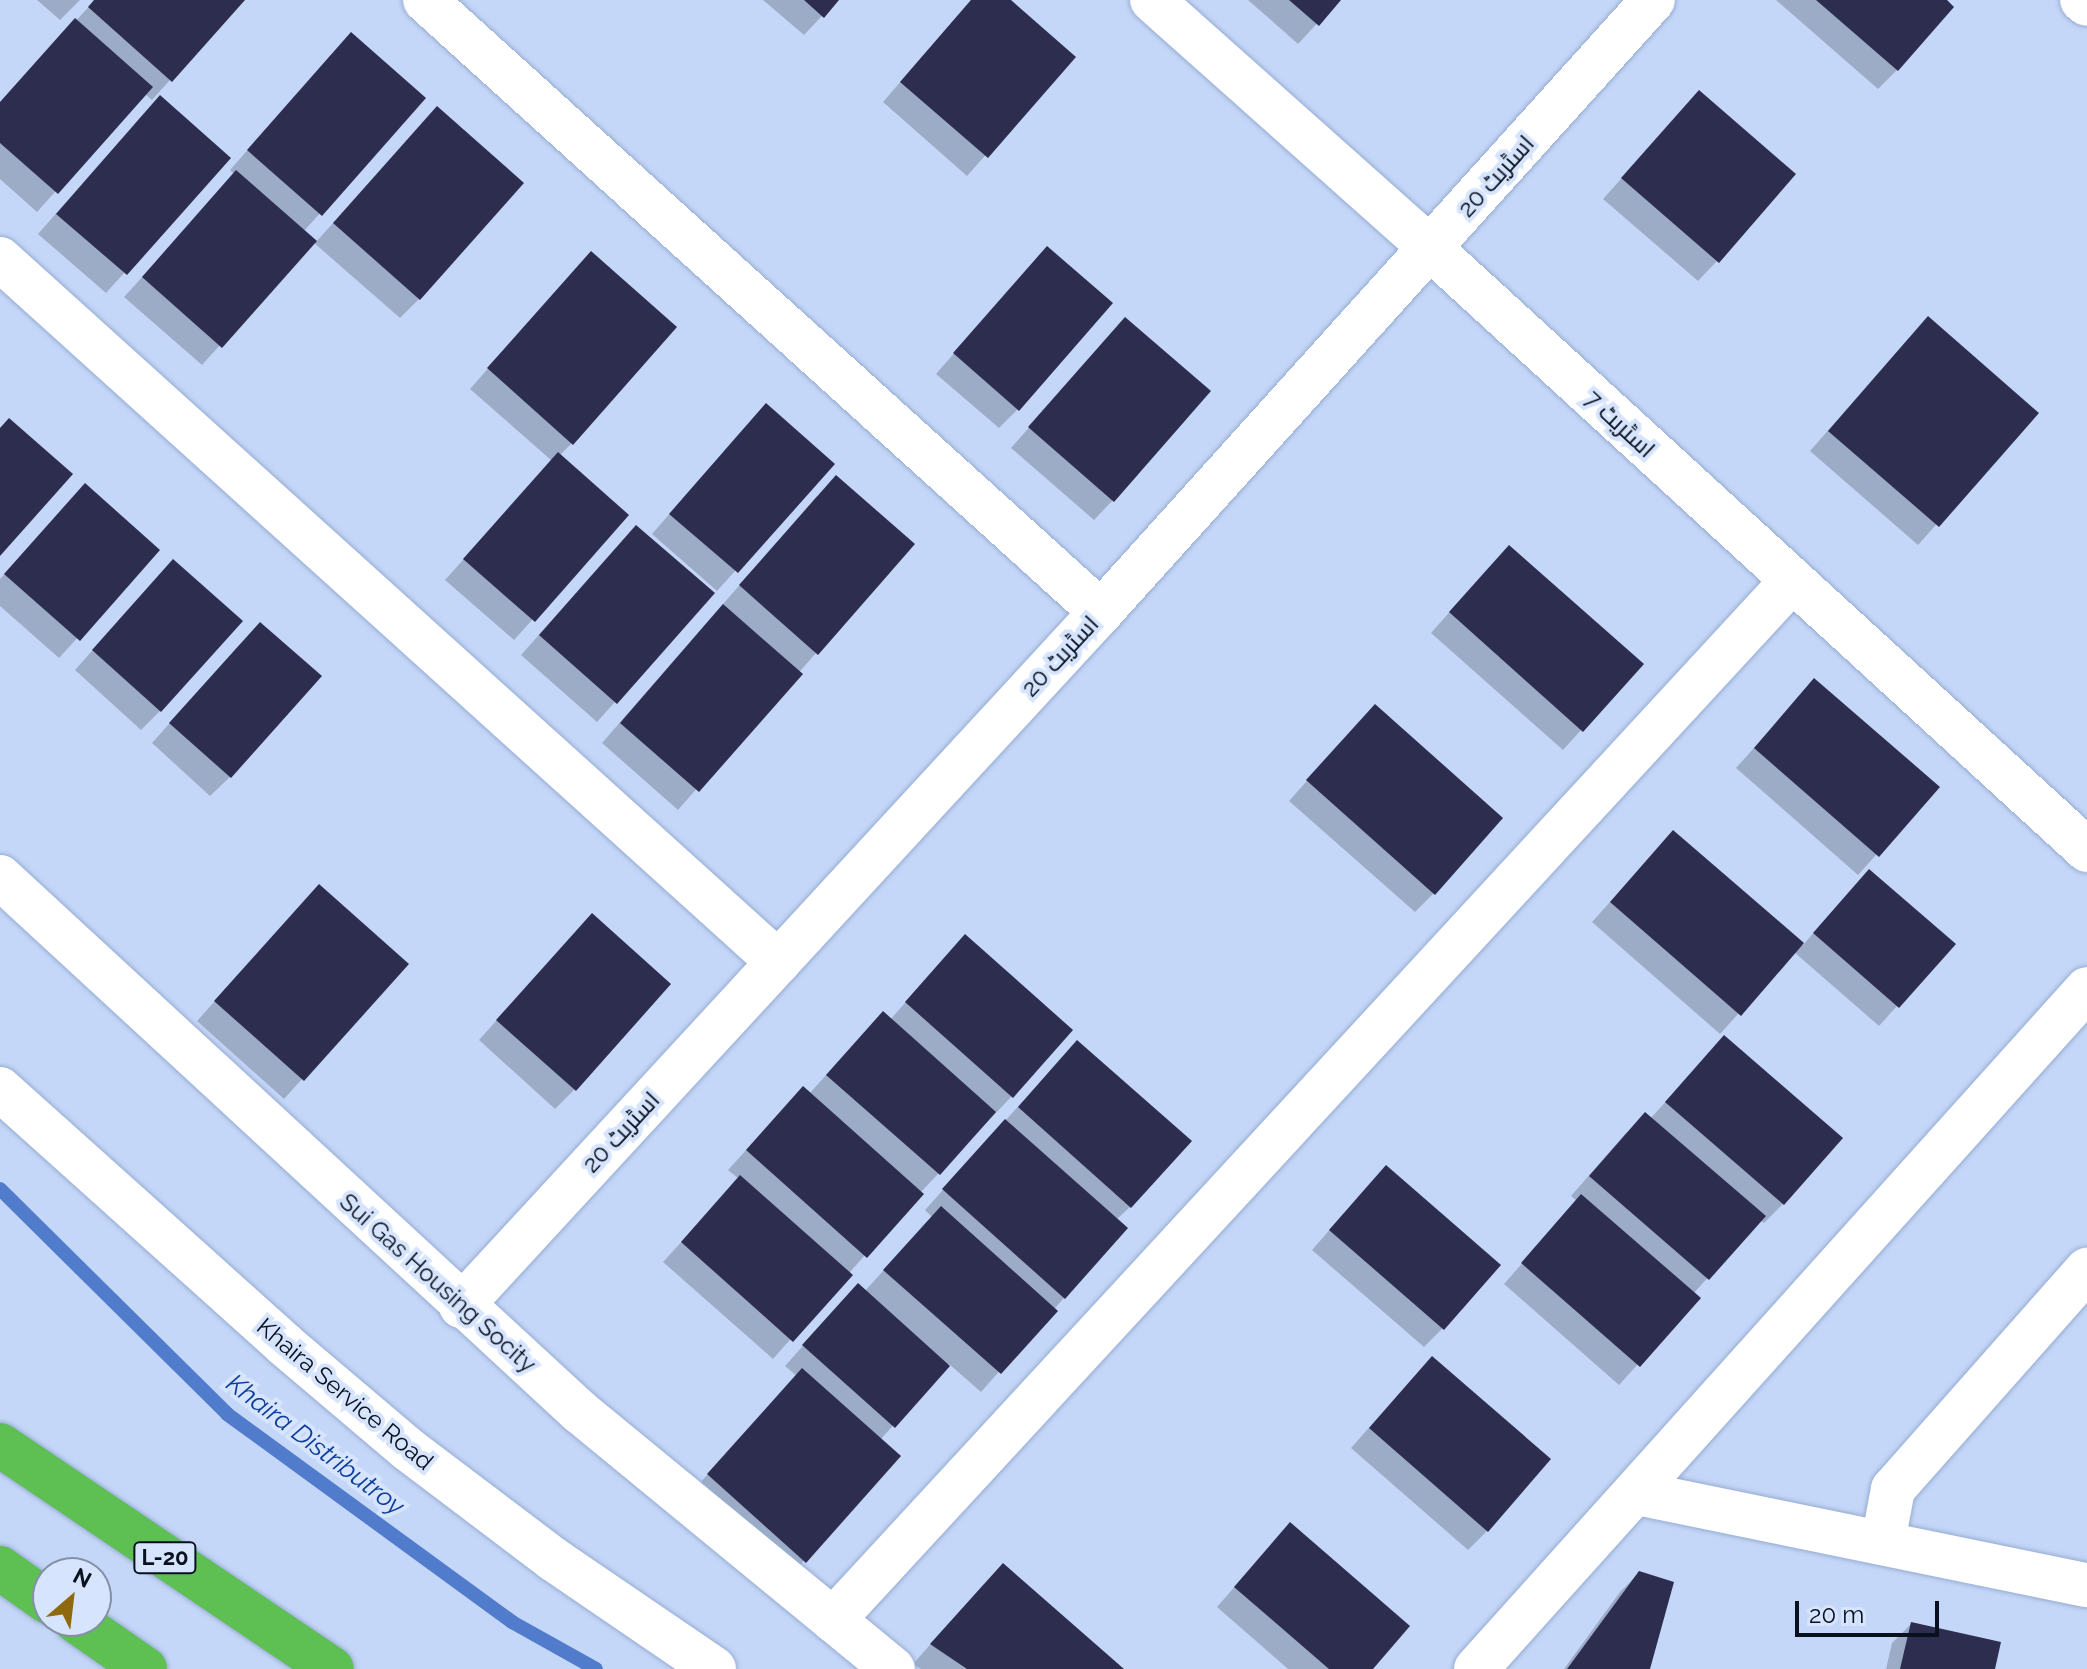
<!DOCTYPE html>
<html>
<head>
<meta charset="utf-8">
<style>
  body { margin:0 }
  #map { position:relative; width:2087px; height:1669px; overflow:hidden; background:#c5d7f8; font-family:Raleway,Cairo,sans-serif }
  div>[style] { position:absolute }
  .shadow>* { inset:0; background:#0003 }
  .stream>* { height:14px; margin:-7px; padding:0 7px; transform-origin:7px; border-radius:7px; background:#517ccb }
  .building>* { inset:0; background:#2d2d50 }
  .roads { filter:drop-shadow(0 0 2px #96acd3) drop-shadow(0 0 2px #96acd3) }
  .minor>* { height:44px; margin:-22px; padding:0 22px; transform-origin:22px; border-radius:22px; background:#fff }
  .motorway>* { height:44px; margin:-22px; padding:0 22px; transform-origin:22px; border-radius:22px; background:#5ebf53 }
  span { translate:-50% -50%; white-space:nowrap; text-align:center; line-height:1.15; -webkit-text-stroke:8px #d6e4fd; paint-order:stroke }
  .shield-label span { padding:2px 6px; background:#d6e4fd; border:2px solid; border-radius:6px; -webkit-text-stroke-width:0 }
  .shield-label { font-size:22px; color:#09111f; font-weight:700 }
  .street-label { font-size:24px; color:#09111f }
  .water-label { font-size:26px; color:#0d3e9b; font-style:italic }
  .north { position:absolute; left:32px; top:1557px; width:80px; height:80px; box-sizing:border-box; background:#d6e4fd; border:2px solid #8490a4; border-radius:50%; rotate:28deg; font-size:22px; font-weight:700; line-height:32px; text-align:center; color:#09111f }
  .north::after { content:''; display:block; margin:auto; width:28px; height:36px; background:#8f690e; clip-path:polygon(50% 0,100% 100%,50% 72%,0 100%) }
  .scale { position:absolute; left:1795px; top:1601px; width:144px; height:36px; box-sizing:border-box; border:4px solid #09111f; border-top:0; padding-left:10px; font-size:24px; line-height:28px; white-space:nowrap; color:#09111f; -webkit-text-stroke:6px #d6e4fd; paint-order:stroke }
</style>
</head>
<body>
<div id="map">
  <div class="shadow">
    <i style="clip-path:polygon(37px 0,80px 0,60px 20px)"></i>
    <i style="clip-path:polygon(95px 0,242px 0,152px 100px,144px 93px,37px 212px,0 179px,0 103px)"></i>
    <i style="clip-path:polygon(763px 0,837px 0,804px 35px)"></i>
    <i style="clip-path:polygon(971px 0,1008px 0,1073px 57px,967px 176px,883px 102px)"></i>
    <i style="clip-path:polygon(1248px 0,1339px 0,1298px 44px)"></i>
    <i style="clip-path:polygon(1776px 0,1944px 0,1897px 70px,1878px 89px)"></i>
    <i style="clip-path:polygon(332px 54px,424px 99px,303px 232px,315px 243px,437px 108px,419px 299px,400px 318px,313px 242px,202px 365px,124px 297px,235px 175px,230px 170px)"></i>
    <i style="clip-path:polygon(1699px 92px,1717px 261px,1698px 281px,1603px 199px)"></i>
    <i style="clip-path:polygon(141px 117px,228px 158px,106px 293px,38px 234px)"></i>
    <i style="clip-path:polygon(1029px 268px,1018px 409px,999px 428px,936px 374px)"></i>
    <i style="clip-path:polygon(572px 273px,572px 443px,559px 456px,626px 516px,514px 640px,445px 580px,552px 461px,470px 389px)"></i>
    <i style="clip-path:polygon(1125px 319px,1113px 500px,1094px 520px,1011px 448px)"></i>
    <i style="clip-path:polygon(1909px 338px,2036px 413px,1918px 545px,1810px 451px)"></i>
    <i style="clip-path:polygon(747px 425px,832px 464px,717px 591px,652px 534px)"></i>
    <i style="clip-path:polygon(817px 496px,816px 653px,678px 810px,602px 743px)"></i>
    <i style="clip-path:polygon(66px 505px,157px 551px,59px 658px,0 606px,0 579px)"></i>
    <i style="clip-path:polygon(617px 547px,712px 594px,597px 722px,521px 655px)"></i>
    <i style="clip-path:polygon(1490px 566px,1641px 664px,1563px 750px,1431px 633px)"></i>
    <i style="clip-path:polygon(154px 581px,160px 711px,141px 730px,75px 670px)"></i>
    <i style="clip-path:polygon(241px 643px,230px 777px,210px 796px,152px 743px)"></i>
    <i style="clip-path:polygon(1814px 681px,1937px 787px,1858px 875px,1736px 768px)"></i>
    <i style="clip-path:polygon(1356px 726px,1434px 893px,1415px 912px,1289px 801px)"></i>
    <i style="clip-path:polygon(1673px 832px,1803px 945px,1850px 891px,1953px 944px,1879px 1026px,1794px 952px,1720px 1034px,1592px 922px)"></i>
    <i style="clip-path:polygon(300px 906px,406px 964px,284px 1099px,197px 1021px)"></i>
    <i style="clip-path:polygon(573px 935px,574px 1090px,555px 1109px,479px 1040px)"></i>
    <i style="clip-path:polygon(946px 956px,1012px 1096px,920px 1193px,773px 1359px,663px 1262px,739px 1179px,728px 1170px,784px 1108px,809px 1094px,864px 1033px,890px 1020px)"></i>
    <i style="clip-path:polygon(1724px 1037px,1841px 1138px,1783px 1204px,1764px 1223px,1760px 1220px,1693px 1294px,1698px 1298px,1619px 1385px,1504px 1284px,1577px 1201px,1571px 1196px,1626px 1133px,1650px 1119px)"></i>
    <i style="clip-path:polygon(1058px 1062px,1130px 1207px,1116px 1220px,1064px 1298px,981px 1392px,949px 1364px,880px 1440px,898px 1457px,785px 1581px,689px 1495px,797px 1376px,785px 1366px,839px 1305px,864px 1292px,932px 1217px,925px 1210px)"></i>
    <i style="clip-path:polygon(1367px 1187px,1443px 1328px,1424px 1347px,1312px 1250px)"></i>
    <i style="clip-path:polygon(1413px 1378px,1487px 1531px,1468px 1550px,1351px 1448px)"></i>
    <i style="clip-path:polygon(1272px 1544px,1371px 1669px,1288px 1669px,1217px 1607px)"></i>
    <i style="clip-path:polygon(1639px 1573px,1648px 1669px,1564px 1669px,1620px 1592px)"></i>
    <i style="clip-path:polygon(984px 1584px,1121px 1669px,921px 1669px,913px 1664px)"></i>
    <i style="clip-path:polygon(1911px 1624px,1993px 1669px,1886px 1669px,1892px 1643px)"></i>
  </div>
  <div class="stream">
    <i style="left:0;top:1189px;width:320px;rotate:44.7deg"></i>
    <i style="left:227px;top:1414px;width:353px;rotate:36.1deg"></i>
    <i style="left:512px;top:1622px;width:96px;rotate:29.2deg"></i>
  </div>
  <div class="building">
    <i style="clip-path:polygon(94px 0,245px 0,172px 82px,88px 7px)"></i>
    <i style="clip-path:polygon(804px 0,839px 0,824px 18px)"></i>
    <i style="clip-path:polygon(971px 0,1011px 0,1076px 57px,988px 158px,900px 82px)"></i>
    <i style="clip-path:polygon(1289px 0,1341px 0,1319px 26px)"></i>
    <i style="clip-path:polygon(1816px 0,1947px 0,1954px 7px,1898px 71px)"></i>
    <i style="clip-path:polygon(75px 18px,153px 87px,58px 194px,0 143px,0 102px)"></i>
    <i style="clip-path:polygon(351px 32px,426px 98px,322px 216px,247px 150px)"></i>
    <i style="clip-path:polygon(1699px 90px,1796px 174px,1719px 263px,1621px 178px)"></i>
    <i style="clip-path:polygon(160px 95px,231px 158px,127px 275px,56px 214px)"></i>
    <i style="clip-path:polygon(437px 106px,524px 183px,420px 300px,333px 223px)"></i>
    <i style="clip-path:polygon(236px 170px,317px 241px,222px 348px,142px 277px)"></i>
    <i style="clip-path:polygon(1047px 246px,1113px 303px,1019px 411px,953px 353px)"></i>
    <i style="clip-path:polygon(591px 251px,677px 327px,573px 445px,487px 368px)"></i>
    <i style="clip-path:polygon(1928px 316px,2039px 413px,1939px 527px,1828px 431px)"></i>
    <i style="clip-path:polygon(1125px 317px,1211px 391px,1114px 502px,1028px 427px)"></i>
    <i style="clip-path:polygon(766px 403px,835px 464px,738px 573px,669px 514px)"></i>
    <i style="clip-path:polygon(9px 418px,73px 474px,0 556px,0 428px)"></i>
    <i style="clip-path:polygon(558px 452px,629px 515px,535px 622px,463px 559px)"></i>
    <i style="clip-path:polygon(836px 475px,915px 544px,818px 655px,739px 585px)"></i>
    <i style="clip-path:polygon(85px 483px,160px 550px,80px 641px,4px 574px)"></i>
    <i style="clip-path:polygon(636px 525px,715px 593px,617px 704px,539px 635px)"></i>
    <i style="clip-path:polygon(1509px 545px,1644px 664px,1583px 732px,1449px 612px)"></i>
    <i style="clip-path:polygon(173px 559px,243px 621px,161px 712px,92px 650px)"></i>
    <i style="clip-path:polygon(723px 604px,803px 674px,699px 792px,620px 723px)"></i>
    <i style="clip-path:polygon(260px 622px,322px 676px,231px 778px,169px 723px)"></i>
    <i style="clip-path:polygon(1814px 678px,1940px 787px,1879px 857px,1754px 748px)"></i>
    <i style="clip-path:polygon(1375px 704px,1503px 818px,1435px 895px,1306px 780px)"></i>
    <i style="clip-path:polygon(1673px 830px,1804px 943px,1741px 1016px,1610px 902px)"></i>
    <i style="clip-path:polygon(1869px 869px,1956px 944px,1899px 1008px,1813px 933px)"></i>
    <i style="clip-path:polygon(319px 884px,409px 964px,304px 1081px,214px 1001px)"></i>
    <i style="clip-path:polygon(592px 913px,671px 984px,576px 1091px,496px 1020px)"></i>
    <i style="clip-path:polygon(965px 934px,1073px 1030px,1013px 1098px,905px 1002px)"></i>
    <i style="clip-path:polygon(883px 1011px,996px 1112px,940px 1175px,826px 1075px)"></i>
    <i style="clip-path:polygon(1724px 1035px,1843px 1138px,1784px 1205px,1665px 1102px)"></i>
    <i style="clip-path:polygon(1077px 1040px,1192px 1141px,1131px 1208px,1018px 1107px)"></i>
    <i style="clip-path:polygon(803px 1086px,924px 1194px,867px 1258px,746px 1150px)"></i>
    <i style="clip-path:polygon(1645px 1112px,1766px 1216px,1709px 1280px,1589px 1176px)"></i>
    <i style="clip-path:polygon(1005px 1119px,1128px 1228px,1065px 1299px,942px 1189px)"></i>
    <i style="clip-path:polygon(1386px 1165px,1501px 1265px,1444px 1330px,1329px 1230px)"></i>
    <i style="clip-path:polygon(740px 1175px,853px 1275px,793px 1342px,681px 1242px)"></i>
    <i style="clip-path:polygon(1581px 1194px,1701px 1298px,1640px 1367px,1521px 1263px)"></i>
    <i style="clip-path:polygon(941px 1206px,1058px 1311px,1001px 1374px,883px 1270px)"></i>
    <i style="clip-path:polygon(858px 1283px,950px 1366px,895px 1428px,802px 1345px)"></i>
    <i style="clip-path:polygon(1432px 1356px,1551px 1459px,1488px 1532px,1369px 1428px)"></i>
    <i style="clip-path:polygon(802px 1368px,901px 1456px,806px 1563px,707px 1474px)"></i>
    <i style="clip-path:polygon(1290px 1522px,1410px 1626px,1373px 1669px,1329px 1669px,1234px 1587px)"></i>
    <i style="clip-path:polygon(1003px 1563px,1124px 1669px,967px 1669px,930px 1644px)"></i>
    <i style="clip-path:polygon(1639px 1571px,1674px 1582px,1650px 1669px,1567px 1669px)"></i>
    <i style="clip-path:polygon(1911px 1622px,2001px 1642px,1995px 1669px,1900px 1669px)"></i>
  </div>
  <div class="roads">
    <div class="minor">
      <i style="left:425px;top:0;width:912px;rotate:42.16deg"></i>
      <i style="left:1152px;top:0;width:374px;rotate:41.7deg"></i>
      <i style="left:1431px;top:249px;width:890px;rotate:42.49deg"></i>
      <i style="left:2082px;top:0;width:6px;rotate:39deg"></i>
      <i style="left:0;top:259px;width:1049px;rotate:42.1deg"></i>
      <i style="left:0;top:877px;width:789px;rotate:42.69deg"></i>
      <i style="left:580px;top:1412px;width:405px;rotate:39.4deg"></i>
      <i style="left:0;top:1089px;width:383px;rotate:41.9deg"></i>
      <i style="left:285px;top:1345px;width:162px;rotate:40.3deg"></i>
      <i style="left:409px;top:1450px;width:181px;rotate:37.1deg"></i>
      <i style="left:553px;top:1559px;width:195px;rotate:34.3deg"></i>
      <i style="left:461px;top:1306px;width:944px;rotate:-47.32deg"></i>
      <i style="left:1101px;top:612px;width:824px;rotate:-47.95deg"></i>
      <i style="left:1637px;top:1493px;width:459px;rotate:11.6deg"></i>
      <i style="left:1883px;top:1542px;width:54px;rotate:-79.3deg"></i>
      <i style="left:1893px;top:1489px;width:293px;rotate:-48.5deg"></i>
      <i style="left:833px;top:1620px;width:1413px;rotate:-47.3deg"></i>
      <i style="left:1476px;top:1669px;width:914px;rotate:-48.06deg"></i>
    </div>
    <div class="motorway">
      <i style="left:0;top:1445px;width:400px;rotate:34deg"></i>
      <i style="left:0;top:1568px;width:59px;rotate:35.3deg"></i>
      <i style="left:76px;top:1621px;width:84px;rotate:34.8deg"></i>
    </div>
  </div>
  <div class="shield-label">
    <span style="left:165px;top:1558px">L-20</span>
  </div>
  <div class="street-label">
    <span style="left:1496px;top:176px;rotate:-48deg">اسٹریٹ 20</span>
    <span style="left:1620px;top:424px;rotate:43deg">اسٹریٹ 7</span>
    <span style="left:1060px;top:656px;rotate:-47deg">اسٹریٹ 20</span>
    <span style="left:621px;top:1132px;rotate:-47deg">اسٹریٹ 20</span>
    <span style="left:438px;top:1283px;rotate:42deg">Sui Gas Housing Socity</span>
    <span style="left:345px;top:1394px;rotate:40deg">Khaira Service Road</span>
  </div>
  <div class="water-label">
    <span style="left:315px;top:1445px;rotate:37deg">Khaira Distributroy</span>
  </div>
  <div class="north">N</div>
  <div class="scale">20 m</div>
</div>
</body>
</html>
